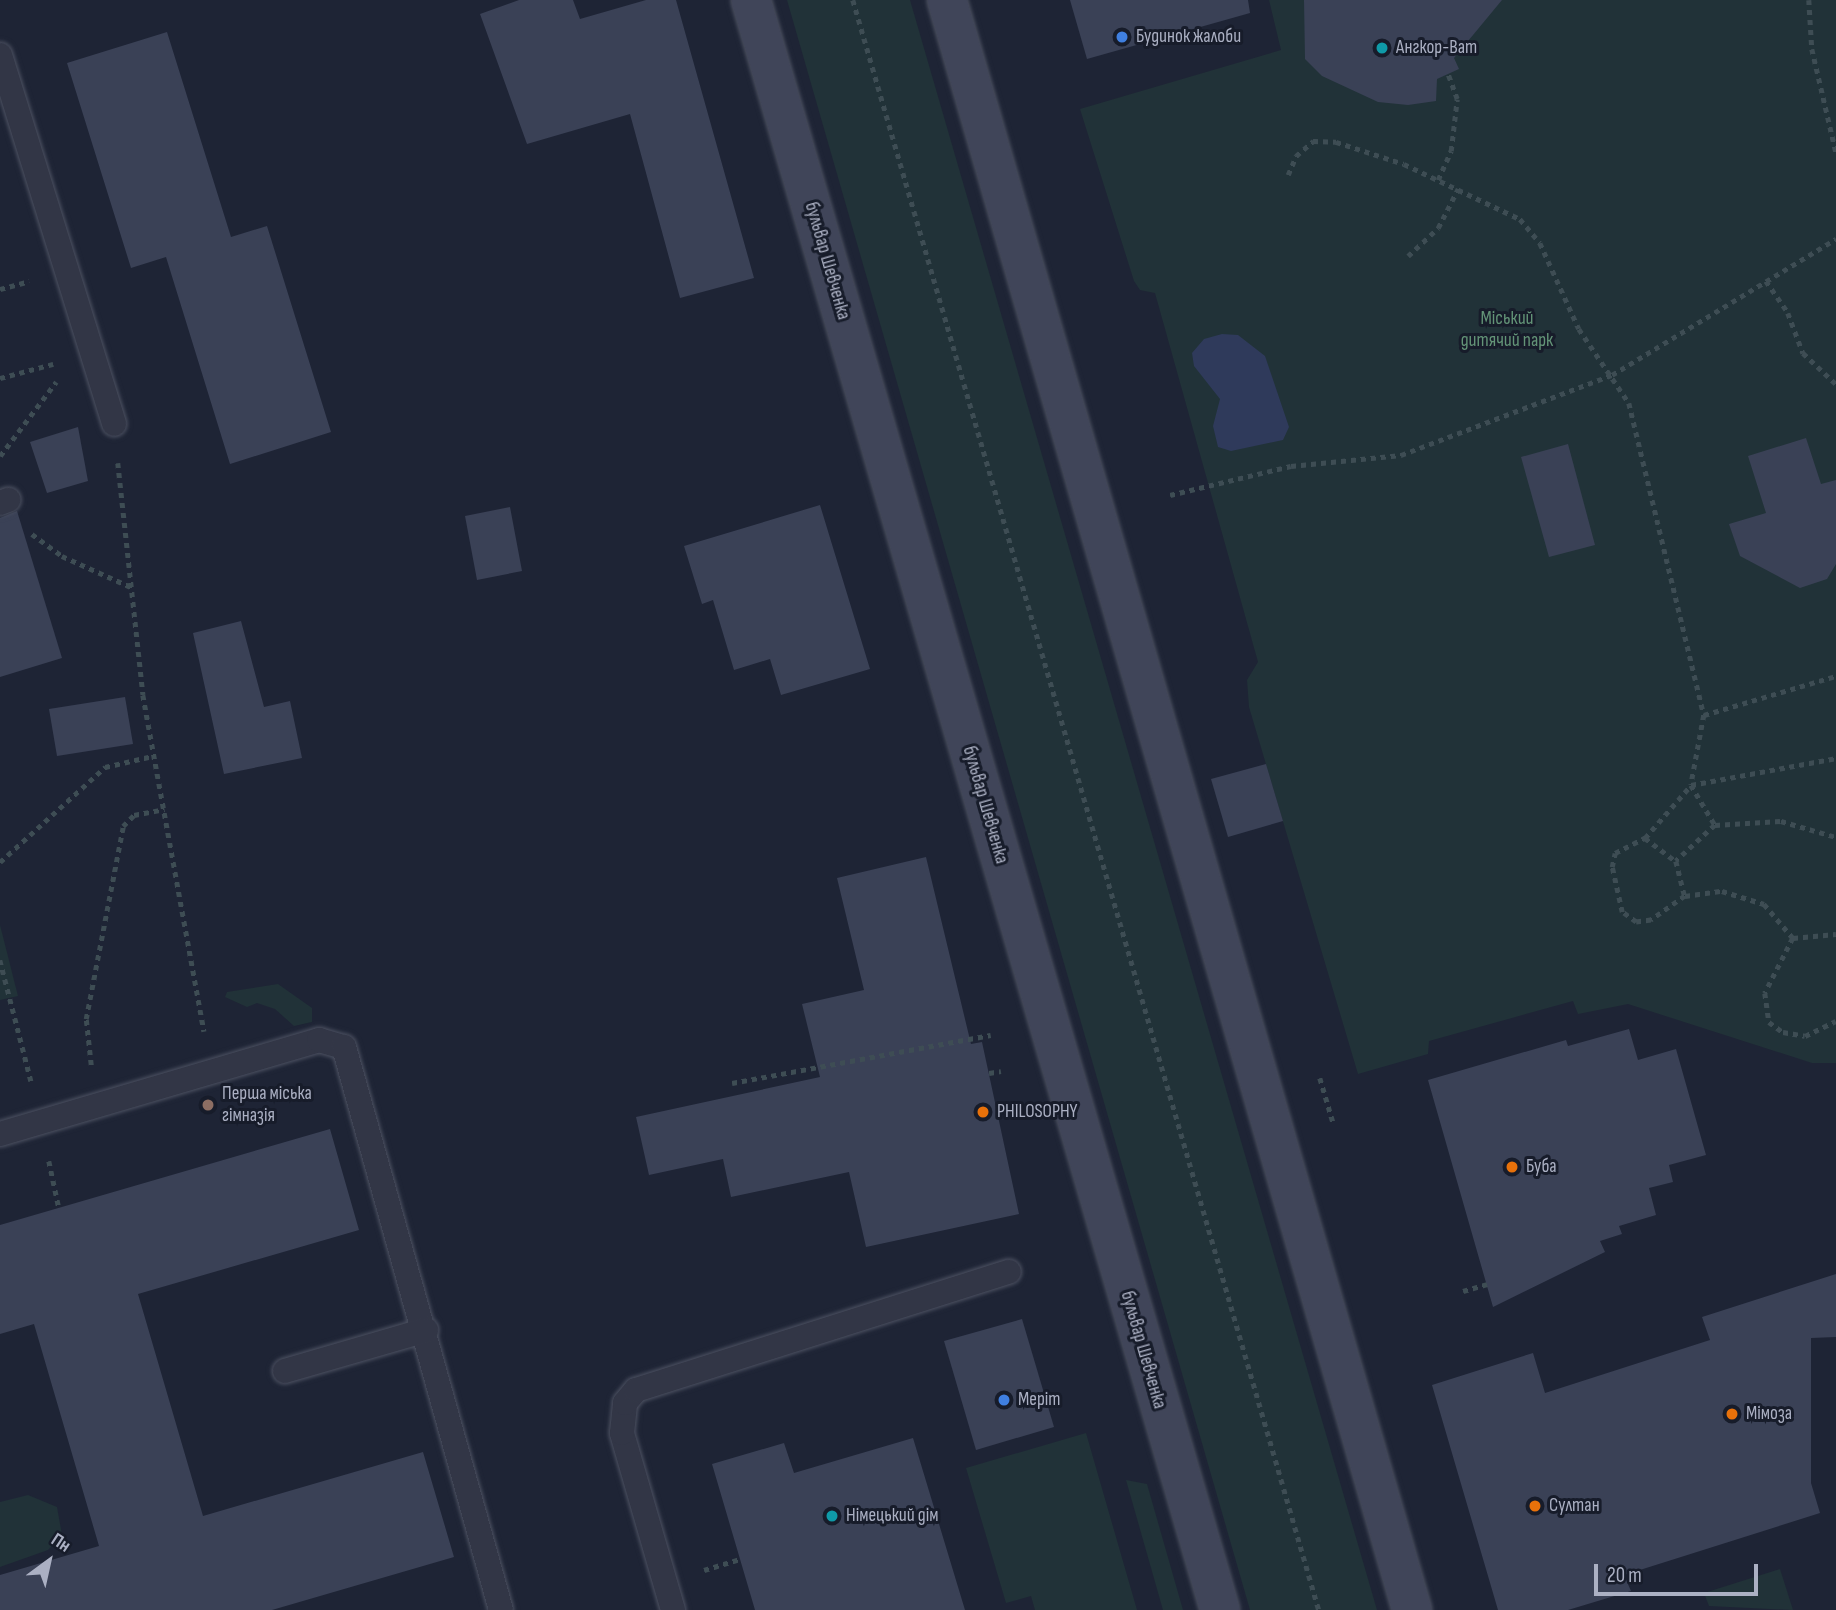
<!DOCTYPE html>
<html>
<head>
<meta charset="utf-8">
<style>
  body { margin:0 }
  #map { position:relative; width:1836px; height:1610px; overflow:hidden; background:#1e2435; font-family:"Sofia Sans Condensed",sans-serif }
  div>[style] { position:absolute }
  .green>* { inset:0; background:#213238 }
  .water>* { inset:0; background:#2f3a5b }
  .building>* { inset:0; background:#3a4156 }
  .path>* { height:4.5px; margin-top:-2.25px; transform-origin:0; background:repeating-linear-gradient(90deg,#3e4d54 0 5px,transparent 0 10px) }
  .roads { filter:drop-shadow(0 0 2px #4c5161) drop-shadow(0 0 2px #4c5161) }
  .service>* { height:24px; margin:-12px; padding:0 12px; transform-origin:12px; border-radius:12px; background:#323646 }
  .secondary>* { height:38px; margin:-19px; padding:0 19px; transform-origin:19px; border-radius:19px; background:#404559 }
  .dots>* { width:19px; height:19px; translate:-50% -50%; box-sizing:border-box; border:4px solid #171c2a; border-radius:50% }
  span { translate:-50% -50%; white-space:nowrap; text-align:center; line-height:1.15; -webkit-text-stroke:6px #171c2a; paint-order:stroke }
  .poi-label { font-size:19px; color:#abb0c3 }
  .left { translate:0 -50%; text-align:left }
  .street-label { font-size:19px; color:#abb0c3 }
  .park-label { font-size:19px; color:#639477 }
  .north { position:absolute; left:14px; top:1526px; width:70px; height:70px; -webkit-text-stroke:5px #171c2a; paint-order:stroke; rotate:33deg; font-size:19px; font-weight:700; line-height:28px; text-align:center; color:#abb0c3 }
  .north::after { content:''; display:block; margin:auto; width:24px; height:32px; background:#abb0c3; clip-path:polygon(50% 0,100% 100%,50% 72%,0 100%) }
  .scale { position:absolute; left:1594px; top:1564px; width:164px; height:32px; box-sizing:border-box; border:4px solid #abb0c3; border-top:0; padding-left:9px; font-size:21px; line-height:24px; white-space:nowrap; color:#abb0c3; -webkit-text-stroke:5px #171c2a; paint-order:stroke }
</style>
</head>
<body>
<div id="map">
  <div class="green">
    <i style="clip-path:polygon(787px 0,910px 0,1377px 1610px,1250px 1610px)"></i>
    <i style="clip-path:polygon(1269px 0,1836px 0,1836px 1063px,1812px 1063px,1628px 1004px,1578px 1014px,1573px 1001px,1429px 1041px,1428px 1054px,1358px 1074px,1249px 707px,1247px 680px,1258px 662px,1155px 293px,1140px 290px,1134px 281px,1080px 109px,1281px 50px)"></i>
    <i style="clip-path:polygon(0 925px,18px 996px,0 1000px)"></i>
    <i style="clip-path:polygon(278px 984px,312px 1008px,312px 1022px,294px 1026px,275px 1009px,257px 1003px,247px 1007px,225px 997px,227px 992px)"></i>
    <i style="clip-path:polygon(1086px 1433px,1137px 1610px,1035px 1610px,1031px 1596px,1006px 1603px,966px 1468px)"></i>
    <i style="clip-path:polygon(1126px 1480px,1147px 1484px,1183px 1610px,1163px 1610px)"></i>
    <i style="clip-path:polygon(28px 1495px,57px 1507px,62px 1535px,48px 1550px,0 1567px,0 1502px)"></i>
    <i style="clip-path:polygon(1780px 1569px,1793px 1610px,1709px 1606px,1704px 1593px)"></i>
  </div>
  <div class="water">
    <i style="clip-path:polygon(1222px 334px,1238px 335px,1265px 356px,1289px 427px,1283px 440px,1231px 451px,1218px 447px,1213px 426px,1220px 399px,1194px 366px,1192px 353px,1204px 339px)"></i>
  </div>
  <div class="building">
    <i style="clip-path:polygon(519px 0,573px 0,580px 19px,646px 0,676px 0,754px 278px,680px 298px,630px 114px,527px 144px,480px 14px)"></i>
    <i style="clip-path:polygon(1070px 0,1248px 0,1250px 13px,1087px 59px)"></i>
    <i style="clip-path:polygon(1304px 0,1502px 0,1454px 58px,1459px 69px,1437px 79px,1436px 101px,1408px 105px,1378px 102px,1322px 76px,1305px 59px)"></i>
    <i style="clip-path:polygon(167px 32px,231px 237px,267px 226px,331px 432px,230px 464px,166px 257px,131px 268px,67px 63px)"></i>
    <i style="clip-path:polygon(78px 427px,88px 481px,47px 493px,30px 442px)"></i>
    <i style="clip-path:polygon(1806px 438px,1821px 484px,1836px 480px,1836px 564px,1827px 579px,1800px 588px,1740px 556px,1729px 524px,1766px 513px,1748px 456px)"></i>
    <i style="clip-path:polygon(1568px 444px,1595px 545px,1549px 557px,1521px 457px)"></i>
    <i style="clip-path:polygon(820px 505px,870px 669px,781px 695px,770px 659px,734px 670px,713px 600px,702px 604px,684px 546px)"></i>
    <i style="clip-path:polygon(510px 507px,522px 571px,477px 580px,465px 516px)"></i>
    <i style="clip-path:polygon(17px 511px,62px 658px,0 677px,0 518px)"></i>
    <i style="clip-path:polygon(241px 621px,264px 707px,290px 701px,302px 758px,224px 774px,193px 633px)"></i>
    <i style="clip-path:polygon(125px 697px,133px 744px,57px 756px,49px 709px)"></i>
    <i style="clip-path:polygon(1266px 764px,1283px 821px,1228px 837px,1211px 779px)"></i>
    <i style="clip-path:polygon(926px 857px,971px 1044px,982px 1042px,1019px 1214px,866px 1247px,849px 1172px,731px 1197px,723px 1159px,649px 1175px,636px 1117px,820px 1077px,802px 1004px,864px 990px,837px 878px)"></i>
    <i style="clip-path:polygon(1629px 1029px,1638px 1060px,1676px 1049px,1706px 1155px,1669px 1165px,1673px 1182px,1649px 1188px,1656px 1215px,1619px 1226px,1622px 1234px,1600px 1241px,1605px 1252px,1493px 1307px,1428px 1080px,1566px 1040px,1568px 1046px)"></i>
    <i style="clip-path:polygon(330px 1129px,359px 1230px,138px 1294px,203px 1516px,423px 1452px,454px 1557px,272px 1610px,0 1610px,0 1575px,99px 1546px,34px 1324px,0 1334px,0 1225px)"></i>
    <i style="clip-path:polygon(1836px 1274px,1836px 1337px,1811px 1338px,1811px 1483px,1820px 1513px,1624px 1575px,1631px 1591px,1568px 1610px,1498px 1610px,1432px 1385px,1533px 1353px,1545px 1393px,1710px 1340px,1702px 1317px)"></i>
    <i style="clip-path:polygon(1022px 1319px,1054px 1427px,976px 1450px,944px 1341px)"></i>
    <i style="clip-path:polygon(913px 1438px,965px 1610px,755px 1610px,712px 1464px,784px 1443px,794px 1473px)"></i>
  </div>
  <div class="path">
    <i style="left:853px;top:0;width:1676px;rotate:73.86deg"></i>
    <i style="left:1809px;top:0;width:49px;rotate:86.5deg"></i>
    <i style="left:1812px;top:49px;width:106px;rotate:76.9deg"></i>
    <i style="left:1288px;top:175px;width:21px;rotate:-67deg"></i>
    <i style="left:1296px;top:156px;width:23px;rotate:-41deg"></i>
    <i style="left:1313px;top:141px;width:23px;rotate:2deg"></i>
    <i style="left:1336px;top:142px;width:71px;rotate:17.9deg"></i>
    <i style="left:1404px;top:164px;width:128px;rotate:25.4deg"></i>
    <i style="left:1520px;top:219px;width:31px;rotate:50deg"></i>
    <i style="left:1540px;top:243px;width:94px;rotate:65.6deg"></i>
    <i style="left:1579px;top:329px;width:89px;rotate:56deg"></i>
    <i style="left:1629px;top:403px;width:321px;rotate:76.5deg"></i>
    <i style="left:1704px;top:715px;width:138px;rotate:-16.5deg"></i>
    <i style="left:1438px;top:180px;width:32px;rotate:-66deg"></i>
    <i style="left:1451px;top:151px;width:52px;rotate:-83.4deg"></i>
    <i style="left:1457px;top:99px;width:27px;rotate:-110deg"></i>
    <i style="left:1408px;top:256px;width:41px;rotate:-43deg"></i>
    <i style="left:1438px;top:228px;width:44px;rotate:-62.9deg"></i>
    <i style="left:1766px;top:281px;width:39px;rotate:55deg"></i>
    <i style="left:1788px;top:313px;width:43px;rotate:69.4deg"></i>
    <i style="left:1803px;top:353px;width:45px;rotate:43.2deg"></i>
    <i style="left:0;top:289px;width:30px;rotate:-15deg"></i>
    <i style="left:0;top:378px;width:55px;rotate:-14.8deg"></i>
    <i style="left:0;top:456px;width:93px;rotate:-52.9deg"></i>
    <i style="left:118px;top:463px;width:233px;rotate:83.8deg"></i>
    <i style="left:143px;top:695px;width:342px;rotate:79.7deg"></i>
    <i style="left:1170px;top:495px;width:124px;rotate:-13.5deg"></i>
    <i style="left:1291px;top:466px;width:111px;rotate:-5.7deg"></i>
    <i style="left:1401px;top:455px;width:226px;rotate:-20.8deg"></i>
    <i style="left:1612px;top:375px;width:262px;rotate:-31.3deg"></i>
    <i style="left:32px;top:534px;width:37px;rotate:36deg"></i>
    <i style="left:62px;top:556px;width:76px;rotate:24.2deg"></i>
    <i style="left:1704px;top:715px;width:71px;rotate:100.5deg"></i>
    <i style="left:1691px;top:785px;width:147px;rotate:-10.5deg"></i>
    <i style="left:1715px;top:825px;width:66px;rotate:-3.5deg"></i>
    <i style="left:1781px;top:821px;width:57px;rotate:16.2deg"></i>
    <i style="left:1645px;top:838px;width:39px;rotate:37deg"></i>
    <i style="left:0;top:862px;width:142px;rotate:-42.1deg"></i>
    <i style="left:105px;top:767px;width:49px;rotate:-12.9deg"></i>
    <i style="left:1685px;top:896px;width:42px;rotate:144.8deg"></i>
    <i style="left:1651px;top:920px;width:15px;rotate:172deg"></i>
    <i style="left:1636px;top:922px;width:17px;rotate:-144deg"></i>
    <i style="left:1622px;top:912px;width:46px;rotate:-102.5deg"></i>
    <i style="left:1612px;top:867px;width:14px;rotate:-78deg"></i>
    <i style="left:1615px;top:853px;width:34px;rotate:-27deg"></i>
    <i style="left:1645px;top:838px;width:70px;rotate:-49deg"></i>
    <i style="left:1691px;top:785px;width:47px;rotate:59deg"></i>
    <i style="left:1715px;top:825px;width:53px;rotate:137.3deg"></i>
    <i style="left:1676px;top:861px;width:36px;rotate:76deg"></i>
    <i style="left:1685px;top:896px;width:37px;rotate:-8deg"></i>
    <i style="left:1722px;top:891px;width:44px;rotate:17.2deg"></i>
    <i style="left:1764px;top:904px;width:45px;rotate:49.5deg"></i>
    <i style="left:1793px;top:938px;width:62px;rotate:117deg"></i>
    <i style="left:1765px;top:993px;width:29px;rotate:82deg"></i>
    <i style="left:1769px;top:1022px;width:17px;rotate:36deg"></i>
    <i style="left:1783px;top:1032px;width:22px;rotate:10deg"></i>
    <i style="left:1805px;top:1036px;width:34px;rotate:-26deg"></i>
    <i style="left:1793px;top:938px;width:43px;rotate:-5.3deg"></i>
    <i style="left:0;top:960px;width:125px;rotate:75.6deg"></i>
    <i style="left:91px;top:1065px;width:46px;rotate:-96.2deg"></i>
    <i style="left:86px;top:1019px;width:197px;rotate:-79.1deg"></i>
    <i style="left:123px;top:826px;width:16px;rotate:-45deg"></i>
    <i style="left:134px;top:815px;width:31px;rotate:-11deg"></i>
    <i style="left:989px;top:1073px;width:12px;rotate:-9deg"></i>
    <i style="left:1320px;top:1078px;width:46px;rotate:73.5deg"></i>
    <i style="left:732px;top:1083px;width:263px;rotate:-10.5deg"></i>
    <i style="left:49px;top:1161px;width:48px;rotate:78deg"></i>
    <i style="left:1463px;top:1291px;width:25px;rotate:-16deg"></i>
    <i style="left:704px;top:1570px;width:39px;rotate:-17deg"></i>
  </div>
  <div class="roads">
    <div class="service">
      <i style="left:0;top:55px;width:386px;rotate:72.8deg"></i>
      <i style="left:0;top:503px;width:9px;rotate:-21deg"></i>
      <i style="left:0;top:1134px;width:333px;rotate:-16.4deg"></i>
      <i style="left:319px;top:1040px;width:26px;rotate:16deg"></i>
      <i style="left:344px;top:1047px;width:584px;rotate:74.42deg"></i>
      <i style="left:285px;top:1371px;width:147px;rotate:-16.2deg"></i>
      <i style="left:673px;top:1610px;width:184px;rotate:-106.1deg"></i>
      <i style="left:622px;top:1433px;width:30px;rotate:-84deg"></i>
      <i style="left:625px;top:1403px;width:17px;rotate:-50deg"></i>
      <i style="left:636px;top:1390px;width:391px;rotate:-17.6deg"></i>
    </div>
    <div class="secondary">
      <i style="left:751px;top:0;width:1677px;rotate:73.76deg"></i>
      <i style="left:947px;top:0;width:1676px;rotate:73.89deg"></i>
    </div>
  </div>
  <div class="dots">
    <i style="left:1122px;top:37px;background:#3f7fe0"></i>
    <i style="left:1382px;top:48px;background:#0f9aa8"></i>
    <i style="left:208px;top:1105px;background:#8d6e63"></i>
    <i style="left:983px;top:1112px;background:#e8710a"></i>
    <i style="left:1512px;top:1167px;background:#e8710a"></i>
    <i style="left:1004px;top:1400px;background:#3f7fe0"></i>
    <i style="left:1732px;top:1414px;background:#e8710a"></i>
    <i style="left:1535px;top:1506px;background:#e8710a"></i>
    <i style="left:832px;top:1516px;background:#0f9aa8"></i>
  </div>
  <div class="poi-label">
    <span class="left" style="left:1136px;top:37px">Будинок жалоби</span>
    <span class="left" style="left:1396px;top:48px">Ангкор-Ват</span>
    <span class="left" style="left:222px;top:1105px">Перша міська<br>гімназія</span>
    <span class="left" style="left:997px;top:1112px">PHILOSOPHY</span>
    <span class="left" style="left:1526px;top:1167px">Буба</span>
    <span class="left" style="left:1018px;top:1400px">Меріт</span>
    <span class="left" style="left:1746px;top:1414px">Мімоза</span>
    <span class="left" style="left:1549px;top:1506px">Султан</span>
    <span class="left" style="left:846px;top:1516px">Німецький дім</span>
  </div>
  <div class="street-label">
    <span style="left:827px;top:261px;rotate:74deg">бульвар Шевченка</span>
    <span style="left:985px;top:805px;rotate:74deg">бульвар Шевченка</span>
    <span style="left:1143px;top:1350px;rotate:74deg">бульвар Шевченка</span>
  </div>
  <div class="park-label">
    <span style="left:1507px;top:330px">Міський<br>дитячий парк</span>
  </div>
  <div class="north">Пн</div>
  <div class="scale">20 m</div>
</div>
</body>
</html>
